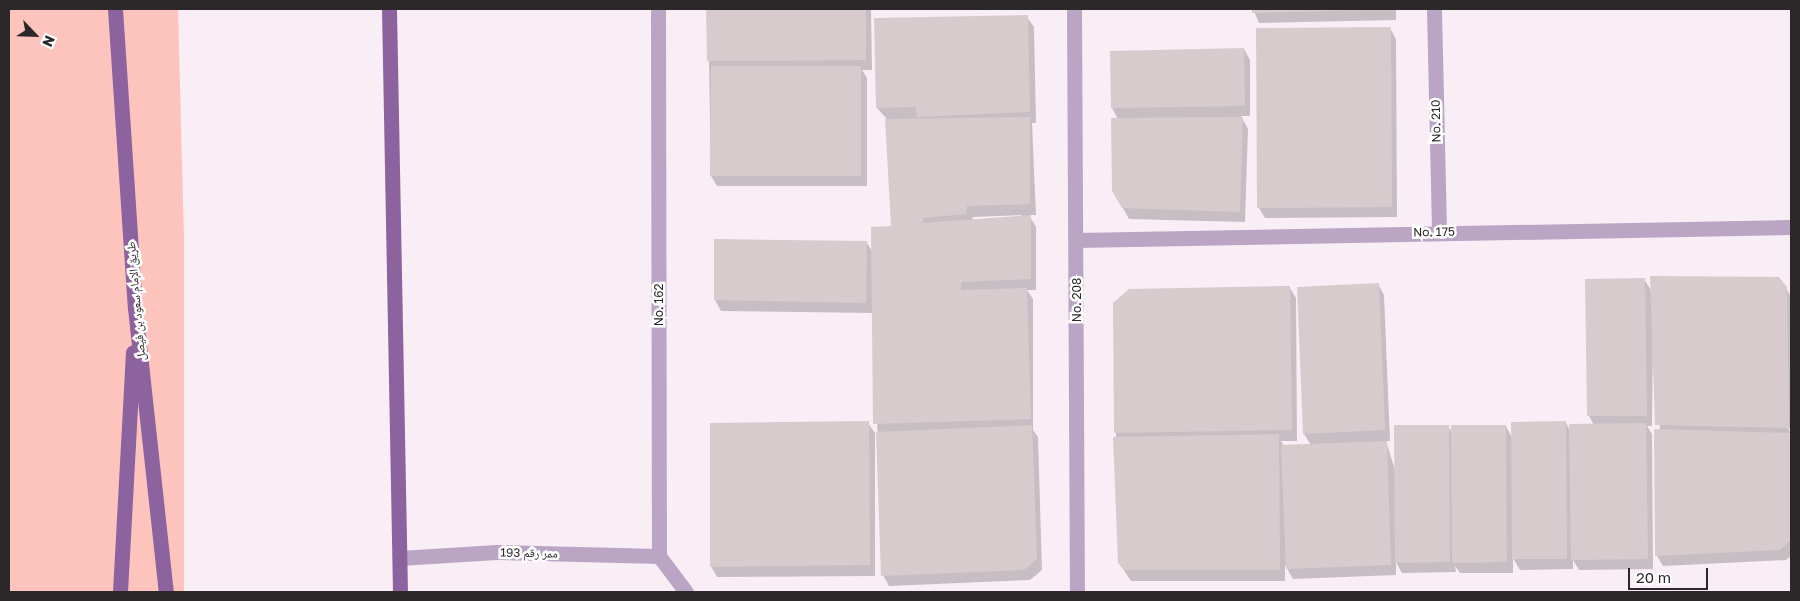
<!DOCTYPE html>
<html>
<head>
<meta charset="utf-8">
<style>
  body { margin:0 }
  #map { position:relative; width:1800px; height:601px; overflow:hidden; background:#f9eef5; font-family:"Golos Text","Noto Naskh Arabic",sans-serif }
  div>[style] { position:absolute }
  .green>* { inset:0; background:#fdc4be }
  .shadow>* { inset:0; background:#0003 }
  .building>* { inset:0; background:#d8cbce }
  .minor>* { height:15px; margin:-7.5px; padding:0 7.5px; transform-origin:7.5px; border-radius:7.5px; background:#bba5c5 }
  .major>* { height:15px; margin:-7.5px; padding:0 7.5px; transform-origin:7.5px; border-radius:7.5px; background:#8c639e }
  span { translate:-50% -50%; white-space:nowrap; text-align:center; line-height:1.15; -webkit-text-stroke:5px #fff; paint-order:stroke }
  .street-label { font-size:12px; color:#2c282a }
  .frame { position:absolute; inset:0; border:10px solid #2c282a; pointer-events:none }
  .north { position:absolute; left:10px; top:10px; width:50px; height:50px; -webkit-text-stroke:4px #fff; paint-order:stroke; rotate:114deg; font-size:14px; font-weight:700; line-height:20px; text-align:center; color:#2c282a }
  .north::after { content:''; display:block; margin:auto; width:18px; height:22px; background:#2c282a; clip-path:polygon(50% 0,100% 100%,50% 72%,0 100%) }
  .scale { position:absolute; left:1628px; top:568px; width:80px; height:22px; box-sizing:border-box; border:2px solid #2c282a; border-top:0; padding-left:6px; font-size:15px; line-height:18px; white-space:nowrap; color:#2c282a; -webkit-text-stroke:4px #fff; paint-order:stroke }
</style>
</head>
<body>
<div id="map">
  <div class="green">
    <i style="clip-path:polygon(9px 9px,178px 9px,184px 239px,184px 592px,9px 592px)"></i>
  </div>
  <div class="shadow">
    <i style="clip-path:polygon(708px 9px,871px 9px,872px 70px,862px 70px,867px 78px,867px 186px,717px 186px,711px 176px)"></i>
    <i style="clip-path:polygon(1253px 9px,1396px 9px,1396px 20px,1259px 23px)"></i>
    <i style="clip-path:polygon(evenodd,1027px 17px,1034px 27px,1036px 123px,1032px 123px,1036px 215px,1029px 215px,1036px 227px,1036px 290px,1027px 290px,1033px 299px,1033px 430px,1038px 437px,1042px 570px,1030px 580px,889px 586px,883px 575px,873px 313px,721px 311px,715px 300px,716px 241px,867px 243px,873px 253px,892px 227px,886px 118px,877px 108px,1027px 17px,1021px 215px,1021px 217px,972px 221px,973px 217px,1021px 215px)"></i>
    <i style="clip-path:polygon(1390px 28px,1396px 39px,1397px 217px,1265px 218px,1259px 208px)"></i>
    <i style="clip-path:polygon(1244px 49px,1250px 60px,1250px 116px,1241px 116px,1248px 129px,1245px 222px,1129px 219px,1113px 190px,1118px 119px,1112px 108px)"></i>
    <i style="clip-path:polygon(1644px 279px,1652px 292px,1786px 288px,1791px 297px,1791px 429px,1788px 428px,1791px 434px,1791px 556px,1786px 560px,1663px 566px,1657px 556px,1660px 430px,1653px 337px,1652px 426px,1647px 426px,1652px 434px,1653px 569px,1579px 570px,1573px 560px,1573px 569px,1520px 570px,1513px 558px,1513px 573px,1460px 573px,1455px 566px,1456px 572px,1402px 573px,1396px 562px,1396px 575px,1293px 579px,1285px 565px,1285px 581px,1131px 581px,1119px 563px,1116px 433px,1290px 288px,1296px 298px,1297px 441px,1281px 441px,1284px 446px,1311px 445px,1304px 434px,1378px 284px,1384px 295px,1390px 441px,1386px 441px,1395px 470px,1448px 426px,1452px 433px,1506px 426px,1512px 438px,1566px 423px,1570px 431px,1594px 425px,1589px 416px,1587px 280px)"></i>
    <i style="clip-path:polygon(868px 423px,875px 433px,875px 576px,717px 577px,711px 566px)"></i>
  </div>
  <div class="building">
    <i style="clip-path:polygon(706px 9px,866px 9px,866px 60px,707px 61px)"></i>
    <i style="clip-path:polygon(1252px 9px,1363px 9px,1363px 10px,1252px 13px)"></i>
    <i style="clip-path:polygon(1028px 15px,1030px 112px,917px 117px,916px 107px,876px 108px,874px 18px)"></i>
    <i style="clip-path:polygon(1391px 27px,1392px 207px,1257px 208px,1256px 28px)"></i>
    <i style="clip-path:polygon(1244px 48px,1245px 106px,1111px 108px,1110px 51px)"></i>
    <i style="clip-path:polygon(711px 66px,861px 66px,861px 176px,710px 176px)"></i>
    <i style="clip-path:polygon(1030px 117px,1030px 204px,967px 206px,966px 214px,923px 218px,923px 223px,1031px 215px,1031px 279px,961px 282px,961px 290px,1027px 288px,1031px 419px,873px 424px,871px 227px,891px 226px,885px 119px)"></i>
    <i style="clip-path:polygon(1243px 117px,1240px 212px,1122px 208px,1112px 191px,1111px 118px)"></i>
    <i style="clip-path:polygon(714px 239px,867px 241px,866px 303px,714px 300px)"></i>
    <i style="clip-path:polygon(1650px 276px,1779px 277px,1787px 287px,1789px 428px,1655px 425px)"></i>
    <i style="clip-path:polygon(1645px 278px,1647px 416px,1587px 416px,1585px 279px)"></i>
    <i style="clip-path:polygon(1379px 283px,1385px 430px,1303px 434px,1297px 287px)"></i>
    <i style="clip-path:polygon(1290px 286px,1292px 430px,1114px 433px,1113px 303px,1129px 289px)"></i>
    <i style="clip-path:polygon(869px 421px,870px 565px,710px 567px,710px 423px)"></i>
    <i style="clip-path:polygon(1566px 421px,1567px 559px,1512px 559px,1511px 422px)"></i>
    <i style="clip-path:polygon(1646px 423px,1648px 559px,1571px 560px,1569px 424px)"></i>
    <i style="clip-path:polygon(1032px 425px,1037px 559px,1024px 570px,881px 576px,876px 432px)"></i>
    <i style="clip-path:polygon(1394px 425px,1449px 425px,1450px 562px,1395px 563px)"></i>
    <i style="clip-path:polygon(1451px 425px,1506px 425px,1507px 562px,1452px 563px)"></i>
    <i style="clip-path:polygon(1654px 429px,1791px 433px,1791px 540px,1780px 550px,1655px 556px)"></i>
    <i style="clip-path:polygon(1279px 434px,1280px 570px,1124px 570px,1118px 563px,1113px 437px)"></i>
    <i style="clip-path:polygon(1387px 441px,1391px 565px,1286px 569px,1281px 445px)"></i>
  </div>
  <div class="minor">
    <i style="left:658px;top:9px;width:547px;rotate:89.9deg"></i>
    <i style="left:659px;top:556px;width:45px;rotate:53.1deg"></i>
    <i style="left:1074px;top:9px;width:583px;rotate:89.71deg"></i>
    <i style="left:1434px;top:9px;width:223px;rotate:88.7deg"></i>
    <i style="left:1077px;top:240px;width:714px;rotate:-1.04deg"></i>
    <i style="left:400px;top:558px;width:96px;rotate:-3.6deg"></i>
    <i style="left:496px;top:552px;width:163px;rotate:1.4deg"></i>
  </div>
  <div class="major">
    <i style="left:115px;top:9px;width:300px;rotate:86.2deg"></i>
    <i style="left:135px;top:308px;width:286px;rotate:83.8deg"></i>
    <i style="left:389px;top:9px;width:583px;rotate:88.92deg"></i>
    <i style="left:120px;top:592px;width:240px;rotate:-86.9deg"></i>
  </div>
  <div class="street-label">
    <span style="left:1436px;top:121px;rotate:-91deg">No. 210</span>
    <span style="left:1434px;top:232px;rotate:-1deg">No. 175</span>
    <span style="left:1077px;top:300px;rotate:-90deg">No. 208</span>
    <span style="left:136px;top:301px;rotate:-95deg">طريق الإمام سعود بن فيصل</span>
    <span style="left:659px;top:305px;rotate:-90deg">No. 162</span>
    <span style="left:529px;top:553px;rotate:1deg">ممر رقم 193</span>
  </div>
  <div class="frame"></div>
  <div class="north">N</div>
  <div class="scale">20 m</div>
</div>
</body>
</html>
